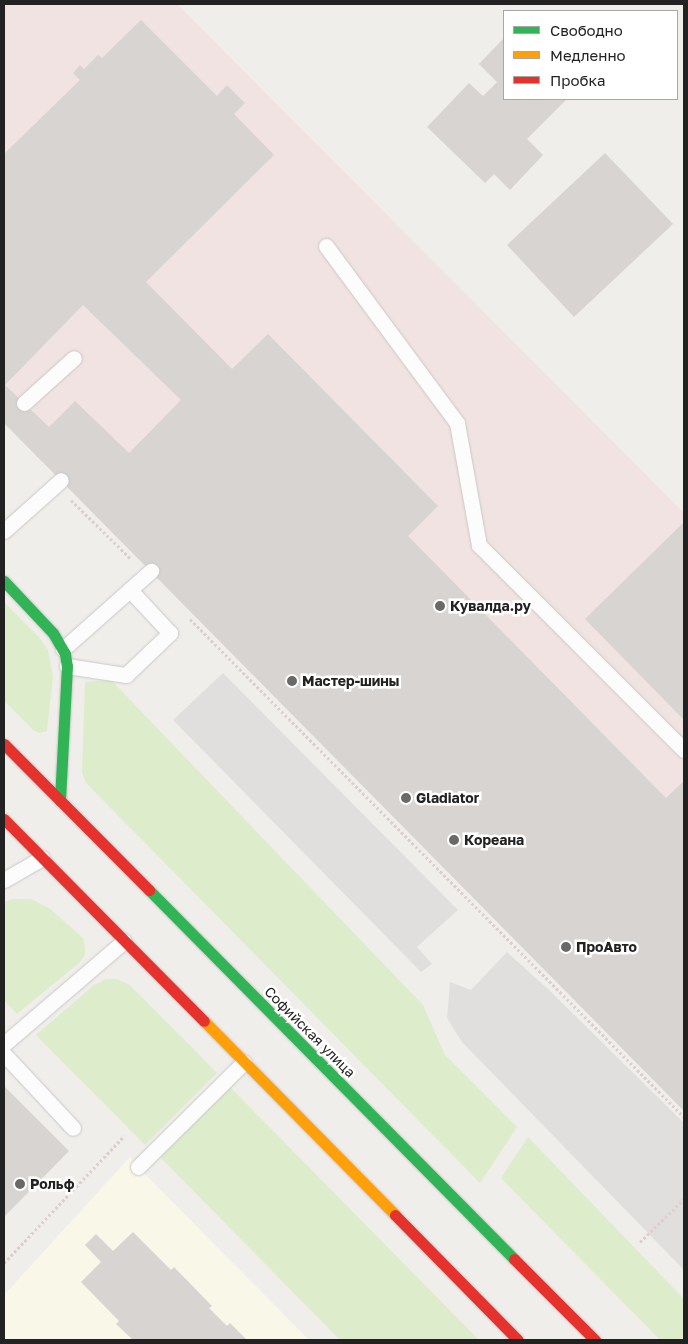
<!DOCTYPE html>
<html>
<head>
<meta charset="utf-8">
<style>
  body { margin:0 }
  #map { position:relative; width:688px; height:1344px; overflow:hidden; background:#f0eeeb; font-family:"Golos Text",sans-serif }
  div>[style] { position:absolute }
  .commercial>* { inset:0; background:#f1e3e1 }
  .education>* { inset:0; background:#f8f7e8 }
  .grass>* { inset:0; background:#ddeccb }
  .parking>* { inset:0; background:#e0dfde }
  .building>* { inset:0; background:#d7d4d2 }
  .path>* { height:3px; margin-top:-1.5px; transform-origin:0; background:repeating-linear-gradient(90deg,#dccecd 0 2.5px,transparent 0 5px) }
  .roads { filter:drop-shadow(0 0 1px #c9c8c7) drop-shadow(0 0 1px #c9c8c7) }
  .lane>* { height:15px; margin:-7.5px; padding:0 7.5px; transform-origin:7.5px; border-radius:7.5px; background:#fdfcfc }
  .fast>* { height:11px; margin:-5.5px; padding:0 5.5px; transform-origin:5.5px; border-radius:5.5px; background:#30b455 }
  .slow>* { height:11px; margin:-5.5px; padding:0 5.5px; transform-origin:5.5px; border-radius:5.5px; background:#ff9f0a }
  .jam>* { height:11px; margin:-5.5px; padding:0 5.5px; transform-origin:5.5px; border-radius:5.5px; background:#e5322d }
  .dots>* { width:14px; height:14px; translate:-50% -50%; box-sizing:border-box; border:2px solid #fff; border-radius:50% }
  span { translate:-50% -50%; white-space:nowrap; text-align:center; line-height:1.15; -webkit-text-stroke:5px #fff; paint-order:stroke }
  .poi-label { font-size:14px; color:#222; font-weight:700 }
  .left { translate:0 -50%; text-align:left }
  .street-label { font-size:14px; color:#222 }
  .frame { position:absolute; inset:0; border:5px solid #222; pointer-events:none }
  .legend { position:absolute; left:503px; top:10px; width:175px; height:90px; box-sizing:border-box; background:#fff; border:1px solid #a7a7a7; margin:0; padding:6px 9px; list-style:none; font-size:15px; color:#222 }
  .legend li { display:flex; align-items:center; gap:10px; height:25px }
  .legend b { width:25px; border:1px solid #a7a7a7 }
</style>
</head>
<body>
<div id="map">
  <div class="commercial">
    <i style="clip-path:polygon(4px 4px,177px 4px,684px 513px,684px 1111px,4px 423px)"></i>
  </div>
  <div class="education">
    <i style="clip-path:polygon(130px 1157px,138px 1167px,309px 1340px,4px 1340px,4px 1295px)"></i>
  </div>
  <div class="grass">
    <i style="clip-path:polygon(4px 602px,39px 637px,48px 650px,53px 677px,47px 731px,39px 733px,33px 730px,4px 701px)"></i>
    <i style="clip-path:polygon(111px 680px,423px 1005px,445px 1055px,517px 1127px,480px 1183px,86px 783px,82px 772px,85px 682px)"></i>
    <i style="clip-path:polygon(12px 899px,31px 899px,49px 908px,83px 938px,85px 947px,85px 955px,79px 963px,17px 1014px,4px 1000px,4px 902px)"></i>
    <i style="clip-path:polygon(106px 979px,117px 979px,130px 985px,217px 1073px,145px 1145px,36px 1035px,94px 985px)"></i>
    <i style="clip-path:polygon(230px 1087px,479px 1340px,340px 1340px,160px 1157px)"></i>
    <i style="clip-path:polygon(528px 1137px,684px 1299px,684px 1340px,660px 1340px,501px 1178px)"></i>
  </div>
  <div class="parking">
    <i style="clip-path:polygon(223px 673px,458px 910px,417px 947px,432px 964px,421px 972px,173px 720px)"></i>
    <i style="clip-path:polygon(507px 952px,550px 991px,684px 1123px,684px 1270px,462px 1042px,447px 1018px,450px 982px,471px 990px)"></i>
  </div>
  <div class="building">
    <i style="clip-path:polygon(evenodd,141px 20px,217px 96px,227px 85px,245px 103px,234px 114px,274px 155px,146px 282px,232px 369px,268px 334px,438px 506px,408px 536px,666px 798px,684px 781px,684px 1111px,4px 423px,4px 154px,80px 80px,73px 73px,80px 65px,84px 69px,98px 55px,102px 58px,141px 20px,83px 305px,181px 400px,129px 453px,75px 401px,49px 427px,5px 385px,83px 305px)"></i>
    <i style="clip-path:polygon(504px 38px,504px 99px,567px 99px,527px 139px,543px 155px,510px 190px,494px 174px,485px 183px,427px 127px,469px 83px,483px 96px,497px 82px,479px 64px)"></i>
    <i style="clip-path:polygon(605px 153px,673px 224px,574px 317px,507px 245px)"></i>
    <i style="clip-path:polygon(684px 522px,684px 720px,585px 619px)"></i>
    <i style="clip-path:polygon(4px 1086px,69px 1151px,4px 1217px)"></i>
    <i style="clip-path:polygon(133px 1232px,171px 1270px,174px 1267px,212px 1306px,209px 1308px,227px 1326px,230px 1323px,247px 1340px,133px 1340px,116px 1324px,119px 1321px,81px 1282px,101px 1262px,85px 1245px,96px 1234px,113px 1251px)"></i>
  </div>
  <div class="path">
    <i style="left:71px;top:500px;width:84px;rotate:44.5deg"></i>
    <i style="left:190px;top:619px;width:701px;rotate:45.23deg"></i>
    <i style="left:640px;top:1242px;width:62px;rotate:-44.3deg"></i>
    <i style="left:4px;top:1263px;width:175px;rotate:-46.6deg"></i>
  </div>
  <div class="roads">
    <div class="lane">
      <i style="left:326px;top:246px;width:220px;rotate:53.5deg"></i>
      <i style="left:457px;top:423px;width:124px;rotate:79.8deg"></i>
      <i style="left:479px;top:545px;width:290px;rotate:45deg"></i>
      <i style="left:24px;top:403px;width:67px;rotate:-42deg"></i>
      <i style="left:4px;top:531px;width:76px;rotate:-41.8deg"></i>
      <i style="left:63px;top:649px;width:118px;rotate:-41.6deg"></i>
      <i style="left:67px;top:666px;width:60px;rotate:8.7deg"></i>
      <i style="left:126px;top:675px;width:61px;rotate:-43.7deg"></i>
      <i style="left:170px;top:633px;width:59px;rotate:-132.9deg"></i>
      <i style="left:4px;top:880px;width:44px;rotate:-30.1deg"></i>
      <i style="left:4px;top:1044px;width:158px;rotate:-40.6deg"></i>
      <i style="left:4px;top:1054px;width:101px;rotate:47deg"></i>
      <i style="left:138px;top:1167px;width:149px;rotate:-44.7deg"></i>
    </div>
    <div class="fast">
      <i style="left:4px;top:581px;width:71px;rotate:46.7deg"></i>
      <i style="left:53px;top:633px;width:24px;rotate:60deg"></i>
      <i style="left:65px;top:654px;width:12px;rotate:81deg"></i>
      <i style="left:67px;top:666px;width:135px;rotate:93deg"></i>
      <i style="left:149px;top:890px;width:519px;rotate:45.31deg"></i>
    </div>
    <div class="slow">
      <i style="left:204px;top:1021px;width:272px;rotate:45.4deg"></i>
    </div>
    <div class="jam">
      <i style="left:4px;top:744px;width:206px;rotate:45.2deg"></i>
      <i style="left:4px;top:819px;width:284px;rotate:45.3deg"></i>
      <i style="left:395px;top:1215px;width:175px;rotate:45.5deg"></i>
      <i style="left:514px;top:1259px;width:115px;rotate:45deg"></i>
    </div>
  </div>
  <div class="dots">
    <i style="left:440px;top:606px;background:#6a6968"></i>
    <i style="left:292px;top:681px;background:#6a6968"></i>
    <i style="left:406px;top:798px;background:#6a6968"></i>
    <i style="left:454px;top:840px;background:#6a6968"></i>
    <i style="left:566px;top:947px;background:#6a6968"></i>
    <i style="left:20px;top:1184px;background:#6a6968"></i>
  </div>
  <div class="poi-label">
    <span class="left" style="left:450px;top:606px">Кувалда.ру</span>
    <span class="left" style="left:302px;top:681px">Мастер-шины</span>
    <span class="left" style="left:416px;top:798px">Gladiator</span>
    <span class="left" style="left:464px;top:840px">Кореана</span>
    <span class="left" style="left:576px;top:947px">ПроАвто</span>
    <span class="left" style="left:30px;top:1184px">Рольф</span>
  </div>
  <div class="street-label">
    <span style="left:310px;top:1032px;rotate:45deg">Софийская улица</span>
  </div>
  <div class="frame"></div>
  <ul class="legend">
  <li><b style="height:6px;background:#30b455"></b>Свободно</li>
  <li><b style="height:6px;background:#ff9f0a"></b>Медленно</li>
  <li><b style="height:6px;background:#e5322d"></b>Пробка</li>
  </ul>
</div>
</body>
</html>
